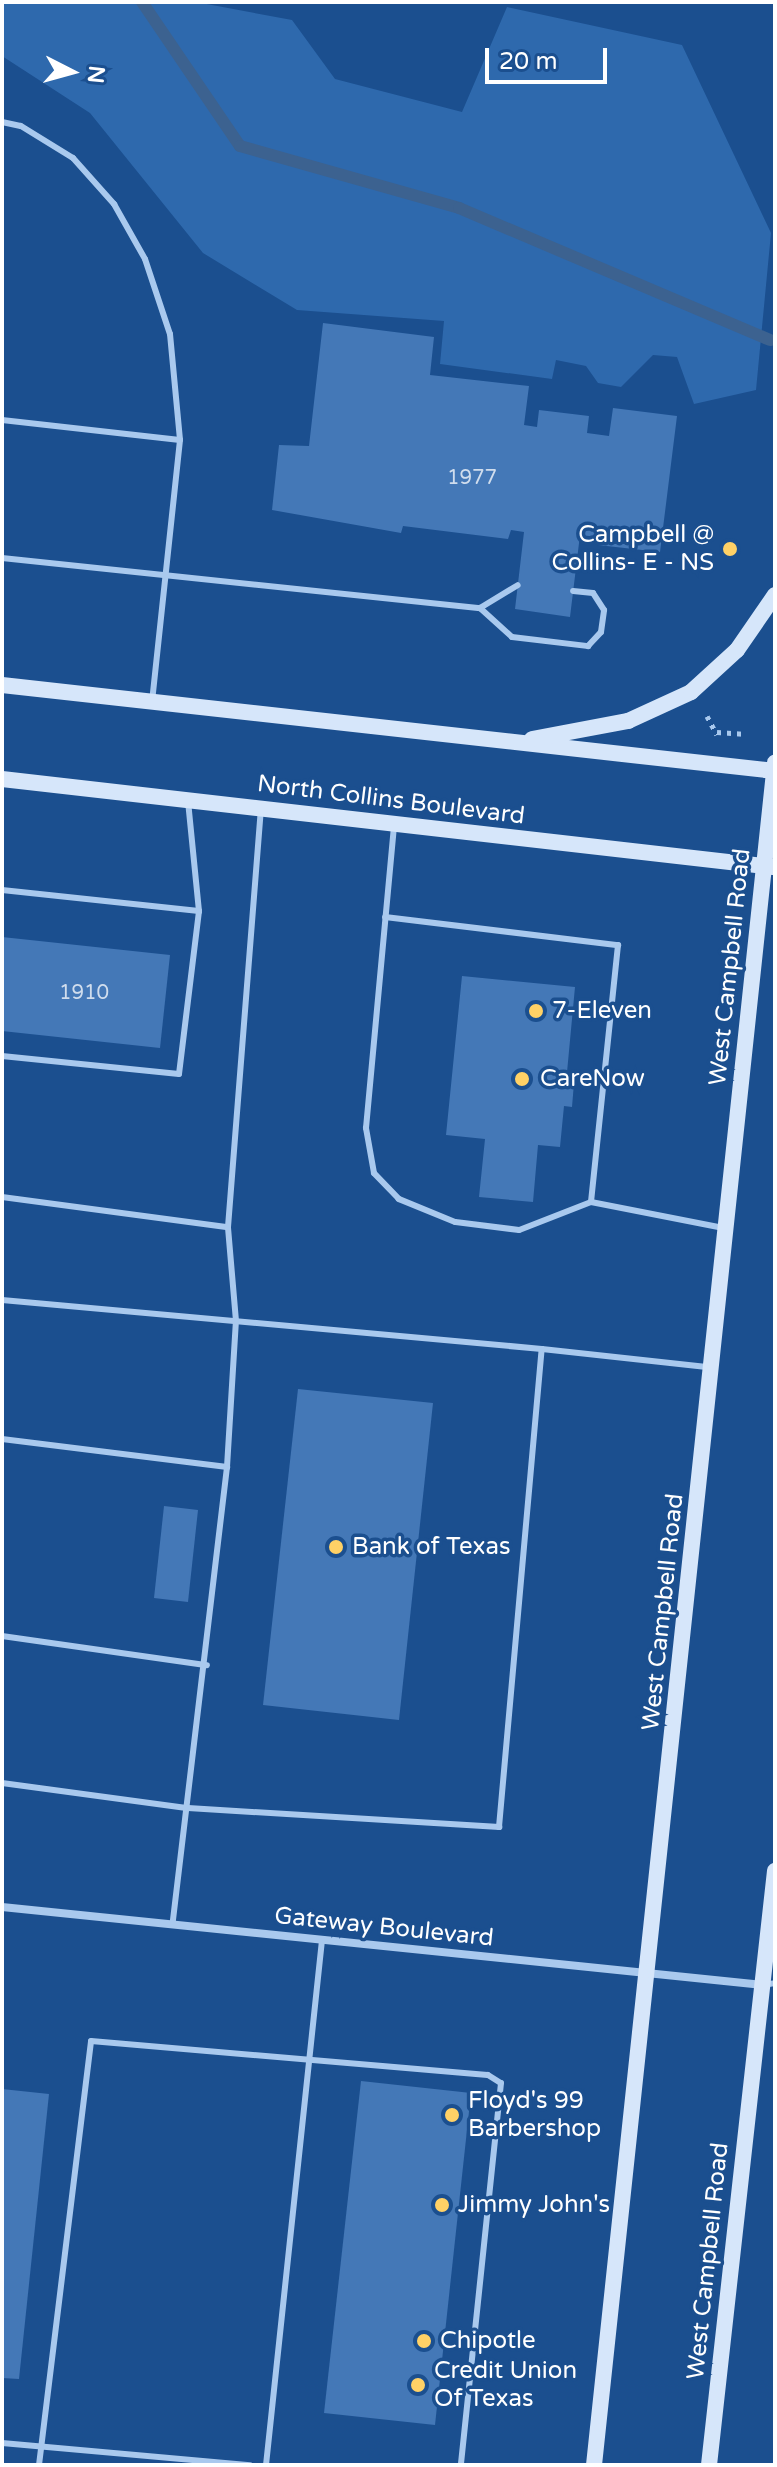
<!DOCTYPE html>
<html>
<head>
<meta charset="utf-8">
<style>
  body { margin:0 }
  #map { position:relative; width:777px; height:2467px; overflow:hidden; background:#1b4f8f; font-family:"Varela Round",sans-serif }
  div>[style] { position:absolute }
  .green>* { inset:0; background:#2e69ad }
  .stream>* { height:12px; margin:-6px; padding:0 6px; transform-origin:6px; border-radius:6px; background:#3c6290 }
  .building>* { inset:0; background:#4478b7 }
  .path>* { height:5px; margin-top:-2.5px; transform-origin:0; background:repeating-linear-gradient(90deg,#a9c9ee 0 4px,transparent 0 10px) }
  .service>* { height:6px; margin:-3px; padding:0 3px; transform-origin:3px; border-radius:3px; background:#a9c9ee }
  .minor>* { height:8px; margin:-4px; padding:0 4px; transform-origin:4px; border-radius:4px; background:#a9c9ee }
  .secondary>* { height:16px; margin:-8px; padding:0 8px; transform-origin:8px; border-radius:8px; background:#d6e6fa }
  .dots>* { width:22px; height:22px; translate:-50% -50%; box-sizing:border-box; border:4px solid #1b4f8f; border-radius:50% }
  span { translate:-50% -50%; white-space:nowrap; text-align:center; line-height:1.15; -webkit-text-stroke:7px #1b4f8f; paint-order:stroke }
  .number-label { font-size:20px; color:#d0dded }
  .number-label span { -webkit-text-stroke-width:0 }
  .poi-label { font-size:24px; color:#fff }
  .right { translate:-100% -50%; text-align:right }
  .left { translate:0 -50%; text-align:left }
  .street-label { font-size:24px; color:#fff }
  .frame { position:absolute; inset:0; border:4px solid #fff; pointer-events:none }
  .north { position:absolute; left:32px; top:32px; width:80px; height:80px; -webkit-text-stroke:6px #1b4f8f; paint-order:stroke; rotate:96deg; font-size:22px; font-weight:700; line-height:32px; text-align:center; color:#fff }
  .north::after { content:''; display:block; margin:auto; width:28px; height:36px; background:#fff; clip-path:polygon(50% 0,100% 100%,50% 72%,0 100%) }
  .scale { position:absolute; left:485px; top:48px; width:122px; height:36px; box-sizing:border-box; border:4px solid #fff; border-top:0; padding-left:10px; font-size:24px; line-height:28px; white-space:nowrap; color:#fff; -webkit-text-stroke:6px #1b4f8f; paint-order:stroke }
</style>
</head>
<body>
<div id="map">
  <div class="green">
    <i style="clip-path:polygon(2px 2px,196px 2px,292px 20px,335px 79px,462px 112px,507px 7px,682px 45px,771px 233px,756px 390px,694px 404px,677px 357px,653px 355px,621px 387px,598px 383px,586px 366px,556px 360px,552px 379px,440px 364px,444px 321px,297px 310px,203px 253px,90px 113px,2px 56px)"></i>
  </div>
  <div class="stream">
    <i style="left:142px;top:2px;width:174px;rotate:55.8deg"></i>
    <i style="left:240px;top:146px;width:228px;rotate:15.8deg"></i>
    <i style="left:459px;top:208px;width:338px;rotate:23deg"></i>
  </div>
  <div class="building">
    <i style="clip-path:polygon(323px 323px,434px 337px,430px 375px,529px 386px,524px 425px,537px 427px,539px 410px,589px 416px,587px 433px,609px 436px,613px 408px,677px 416px,660px 552px,598px 545px,598px 537px,580px 535px,570px 617px,515px 609px,524px 532px,511px 530px,508px 539px,403px 526px,401px 533px,272px 510px,279px 445px,309px 446px)"></i>
    <i style="clip-path:polygon(2px 937px,170px 955px,160px 1048px,2px 1031px)"></i>
    <i style="clip-path:polygon(462px 976px,575px 987px,566px 1083px,574px 1083px,572px 1107px,564px 1106px,560px 1147px,538px 1145px,533px 1202px,479px 1197px,485px 1139px,446px 1135px)"></i>
    <i style="clip-path:polygon(298px 1389px,433px 1403px,399px 1720px,263px 1705px)"></i>
    <i style="clip-path:polygon(164px 1506px,198px 1510px,188px 1602px,154px 1598px)"></i>
    <i style="clip-path:polygon(361px 2081px,471px 2093px,435px 2425px,324px 2413px)"></i>
    <i style="clip-path:polygon(2px 2089px,49px 2094px,19px 2379px,2px 2378px)"></i>
  </div>
  <div class="path">
    <i style="left:707px;top:716px;width:21px;rotate:62deg"></i>
    <i style="left:717px;top:732px;width:26px;rotate:4deg"></i>
  </div>
  <div class="service">
    <i style="left:2px;top:122px;width:19px;rotate:12deg"></i>
    <i style="left:21px;top:126px;width:61px;rotate:31.6deg"></i>
    <i style="left:73px;top:158px;width:62px;rotate:48.3deg"></i>
    <i style="left:114px;top:204px;width:63px;rotate:60.6deg"></i>
    <i style="left:145px;top:259px;width:79px;rotate:71.6deg"></i>
    <i style="left:170px;top:334px;width:106px;rotate:84.6deg"></i>
    <i style="left:180px;top:440px;width:262px;rotate:96.1deg"></i>
    <i style="left:2px;top:420px;width:179px;rotate:6.4deg"></i>
    <i style="left:2px;top:558px;width:481px;rotate:6deg"></i>
    <i style="left:480px;top:608px;width:43px;rotate:42.2deg"></i>
    <i style="left:512px;top:637px;width:77px;rotate:6.8deg"></i>
    <i style="left:588px;top:646px;width:19px;rotate:-47deg"></i>
    <i style="left:601px;top:632px;width:22px;rotate:-82deg"></i>
    <i style="left:604px;top:610px;width:20px;rotate:-123deg"></i>
    <i style="left:593px;top:593px;width:20px;rotate:-174deg"></i>
    <i style="left:480px;top:608px;width:44px;rotate:-31.2deg"></i>
    <i style="left:188px;top:801px;width:111px;rotate:84.3deg"></i>
    <i style="left:2px;top:890px;width:198px;rotate:6.1deg"></i>
    <i style="left:199px;top:911px;width:164px;rotate:97deg"></i>
    <i style="left:179px;top:1074px;width:178px;rotate:-174.2deg"></i>
    <i style="left:385px;top:917px;width:235px;rotate:6.9deg"></i>
    <i style="left:618px;top:945px;width:258px;rotate:96deg"></i>
    <i style="left:591px;top:1202px;width:77px;rotate:158.7deg"></i>
    <i style="left:519px;top:1230px;width:64px;rotate:-172.9deg"></i>
    <i style="left:455px;top:1222px;width:61px;rotate:-157.7deg"></i>
    <i style="left:399px;top:1199px;width:36px;rotate:-134deg"></i>
    <i style="left:374px;top:1173px;width:46px;rotate:-100.1deg"></i>
    <i style="left:366px;top:1128px;width:305px;rotate:-84.7deg"></i>
    <i style="left:2px;top:1197px;width:228px;rotate:7.6deg"></i>
    <i style="left:228px;top:1227px;width:419px;rotate:-85.5deg"></i>
    <i style="left:591px;top:1202px;width:135px;rotate:11.1deg"></i>
    <i style="left:2px;top:1300px;width:542px;rotate:5.18deg"></i>
    <i style="left:2px;top:1439px;width:227px;rotate:7.1deg"></i>
    <i style="left:227px;top:1467px;width:461px;rotate:96.8deg"></i>
    <i style="left:227px;top:1467px;width:146px;rotate:-86.5deg"></i>
    <i style="left:236px;top:1321px;width:94px;rotate:-94.9deg"></i>
    <i style="left:2px;top:1636px;width:207px;rotate:8.1deg"></i>
    <i style="left:2px;top:1783px;width:188px;rotate:7.7deg"></i>
    <i style="left:188px;top:1808px;width:312px;rotate:3.5deg"></i>
    <i style="left:499px;top:1827px;width:480px;rotate:-84.9deg"></i>
    <i style="left:542px;top:1349px;width:168px;rotate:6.2deg"></i>
    <i style="left:763px;top:1985px;width:12px;rotate:-9deg"></i>
    <i style="left:2px;top:2443px;width:249px;rotate:5.1deg"></i>
    <i style="left:39px;top:2465px;width:427px;rotate:-83deg"></i>
    <i style="left:91px;top:2041px;width:398px;rotate:4.9deg"></i>
    <i style="left:488px;top:2075px;width:15px;rotate:32deg"></i>
    <i style="left:501px;top:2083px;width:384px;rotate:96deg"></i>
    <i style="left:266px;top:2465px;width:528px;rotate:-83.91deg"></i>
  </div>
  <div class="minor">
    <i style="left:2px;top:1907px;width:765px;rotate:5.85deg"></i>
  </div>
  <div class="secondary">
    <i style="left:2px;top:685px;width:778px;rotate:6.35deg"></i>
    <i style="left:532px;top:739px;width:98px;rotate:-10.6deg"></i>
    <i style="left:628px;top:721px;width:69px;rotate:-24.7deg"></i>
    <i style="left:691px;top:692px;width:62px;rotate:-42.4deg"></i>
    <i style="left:737px;top:650px;width:67px;rotate:-55.4deg"></i>
    <i style="left:2px;top:779px;width:776px;rotate:6.51deg"></i>
    <i style="left:594px;top:2465px;width:1712px;rotate:-83.93deg"></i>
    <i style="left:709px;top:2465px;width:598px;rotate:-83.66deg"></i>
  </div>
  <div class="dots">
    <i style="left:730px;top:549px;background:#ffd166"></i>
    <i style="left:536px;top:1011px;background:#ffd166"></i>
    <i style="left:522px;top:1079px;background:#ffd166"></i>
    <i style="left:336px;top:1547px;background:#ffd166"></i>
    <i style="left:452px;top:2115px;background:#ffd166"></i>
    <i style="left:442px;top:2205px;background:#ffd166"></i>
    <i style="left:424px;top:2341px;background:#ffd166"></i>
    <i style="left:418px;top:2385px;background:#ffd166"></i>
  </div>
  <div class="number-label">
    <span style="left:472px;top:478px">1977</span>
    <span style="left:84px;top:993px">1910</span>
  </div>
  <div class="poi-label">
    <span class="right" style="left:714px;top:549px">Campbell @<br>Collins- E - NS</span>
    <span class="left" style="left:552px;top:1011px">7-Eleven</span>
    <span class="left" style="left:540px;top:1079px">CareNow</span>
    <span class="left" style="left:352px;top:1547px">Bank of Texas</span>
    <span class="left" style="left:468px;top:2115px">Floyd's 99<br>Barbershop</span>
    <span class="left" style="left:458px;top:2205px">Jimmy John's</span>
    <span class="left" style="left:440px;top:2341px">Chipotle</span>
    <span class="left" style="left:434px;top:2385px">Credit Union<br>Of Texas</span>
  </div>
  <div class="street-label">
    <span style="left:391px;top:800px;rotate:7deg">North Collins Boulevard</span>
    <span style="left:730px;top:967px;rotate:-84deg">West Campbell Road</span>
    <span style="left:663px;top:1612px;rotate:-84deg">West Campbell Road</span>
    <span style="left:384px;top:1927px;rotate:6deg">Gateway Boulevard</span>
    <span style="left:708px;top:2261px;rotate:-84deg">West Campbell Road</span>
  </div>
  <div class="frame"></div>
  <div class="north">N</div>
  <div class="scale">20 m</div>
</div>
</body>
</html>
